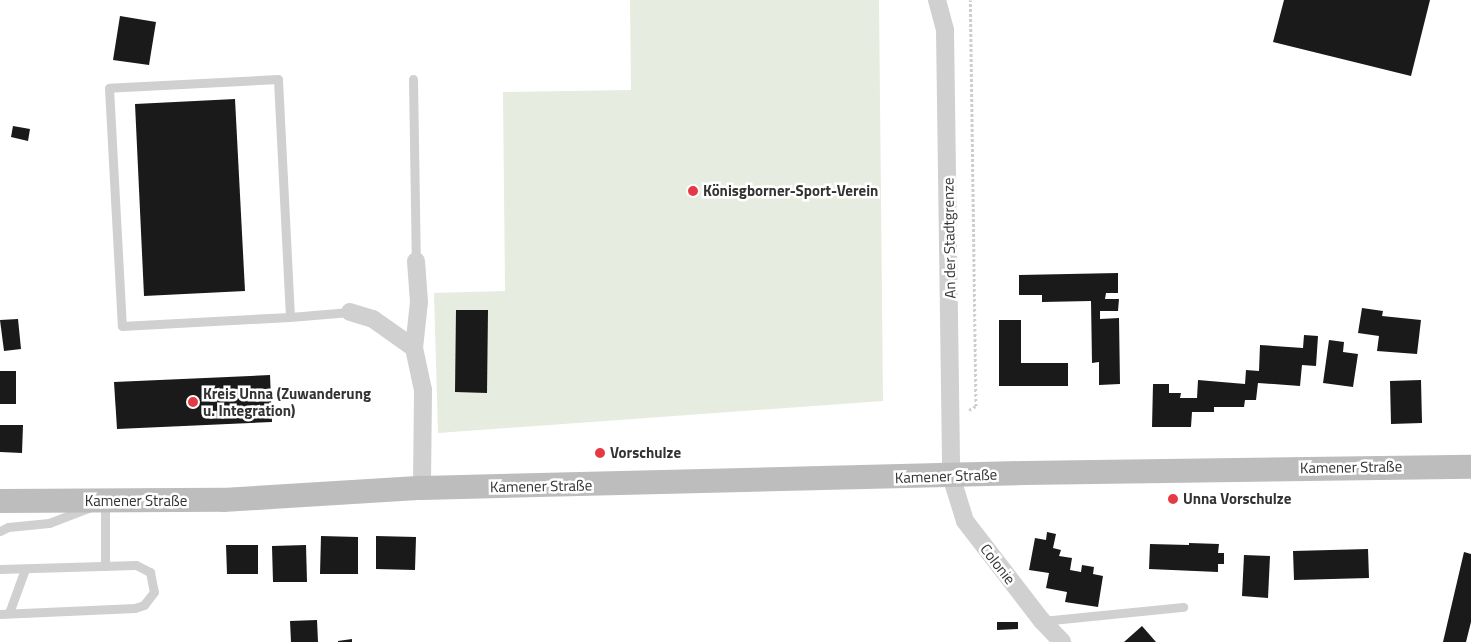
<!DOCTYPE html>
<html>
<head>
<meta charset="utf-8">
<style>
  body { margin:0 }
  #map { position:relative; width:1471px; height:642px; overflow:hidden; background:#fff; font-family:"Titillium Web",sans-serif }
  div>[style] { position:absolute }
  .green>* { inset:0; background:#e6ecdf }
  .building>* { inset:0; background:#1a1a1a }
  .path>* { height:3px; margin-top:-1.5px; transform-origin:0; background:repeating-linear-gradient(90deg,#cdcdcd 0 2.5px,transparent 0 5px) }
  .lane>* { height:9px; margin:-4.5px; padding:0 4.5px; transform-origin:4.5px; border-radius:4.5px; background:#d0d0d0 }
  .street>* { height:18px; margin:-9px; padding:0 9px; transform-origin:9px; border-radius:9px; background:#d0d0d0 }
  .secondary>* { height:24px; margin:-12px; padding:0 12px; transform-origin:12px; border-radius:12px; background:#bdbdbd }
  .dots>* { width:14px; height:14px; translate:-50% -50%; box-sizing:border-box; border:2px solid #fff; border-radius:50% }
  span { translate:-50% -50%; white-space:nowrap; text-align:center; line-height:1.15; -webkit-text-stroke:5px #fff; paint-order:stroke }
  .poi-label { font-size:15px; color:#333; font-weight:700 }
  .left { translate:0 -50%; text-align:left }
  .street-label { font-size:15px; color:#333 }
</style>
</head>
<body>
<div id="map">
  <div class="green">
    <i style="clip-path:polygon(630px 0,879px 0,883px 401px,438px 433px,434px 293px,505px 291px,503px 92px,631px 90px)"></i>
  </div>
  <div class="building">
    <i style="clip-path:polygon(1284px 0,1430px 0,1411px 76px,1273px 42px)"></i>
    <i style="clip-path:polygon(120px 16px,156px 22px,149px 65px,113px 60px)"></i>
    <i style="clip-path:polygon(235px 99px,245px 291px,144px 296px,135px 104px)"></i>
    <i style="clip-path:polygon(13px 126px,30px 129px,28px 141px,11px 137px)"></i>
    <i style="clip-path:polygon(1118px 273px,1118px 293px,1106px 293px,1105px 299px,1119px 299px,1118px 311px,1100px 311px,1100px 319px,1119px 318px,1120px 384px,1099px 385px,1099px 362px,1092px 363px,1091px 301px,1042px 302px,1042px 295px,1019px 295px,1019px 275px)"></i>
    <i style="clip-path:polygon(1362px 308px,1383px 311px,1382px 316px,1421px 320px,1417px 354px,1377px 351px,1379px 336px,1358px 333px)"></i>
    <i style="clip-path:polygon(456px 310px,488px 310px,487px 393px,455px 392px)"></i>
    <i style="clip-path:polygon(18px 319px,21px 349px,4px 351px,0 320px)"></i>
    <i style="clip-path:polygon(999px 320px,1021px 320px,1021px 363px,1068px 363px,1068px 386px,999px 386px)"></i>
    <i style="clip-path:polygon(1304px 335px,1318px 336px,1316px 366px,1302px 365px,1300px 386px,1258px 383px,1256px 400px,1245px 400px,1244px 407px,1214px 407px,1214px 412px,1192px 412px,1191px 427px,1152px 427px,1153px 384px,1169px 384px,1169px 393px,1181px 393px,1180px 398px,1197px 398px,1198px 380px,1245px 384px,1246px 370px,1259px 371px,1260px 345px,1303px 348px)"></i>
    <i style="clip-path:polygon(1329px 340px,1344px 342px,1343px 352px,1358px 354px,1353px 387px,1323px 383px)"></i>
    <i style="clip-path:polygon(0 371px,16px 371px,16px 404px,0 404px)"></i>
    <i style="clip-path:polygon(270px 375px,272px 422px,117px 429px,114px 382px)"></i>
    <i style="clip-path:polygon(1421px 380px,1422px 423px,1391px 424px,1390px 381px)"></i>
    <i style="clip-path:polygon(0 425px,23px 425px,22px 453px,0 452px)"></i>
    <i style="clip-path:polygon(1047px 532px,1056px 534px,1053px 548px,1061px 550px,1059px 556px,1072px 558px,1070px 570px,1081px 572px,1082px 565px,1094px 567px,1093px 574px,1103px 576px,1098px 607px,1065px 602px,1067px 592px,1046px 588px,1049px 573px,1029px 570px,1035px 538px,1046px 540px)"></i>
    <i style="clip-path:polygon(321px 536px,358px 537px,358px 574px,320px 574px)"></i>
    <i style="clip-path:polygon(376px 536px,416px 537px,415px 570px,376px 569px)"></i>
    <i style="clip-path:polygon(1189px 543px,1219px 544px,1218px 553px,1224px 553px,1224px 564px,1218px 564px,1218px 572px,1149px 569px,1150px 544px,1189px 545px)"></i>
    <i style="clip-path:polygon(226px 545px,258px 545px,258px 574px,227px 574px)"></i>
    <i style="clip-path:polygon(306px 545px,307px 582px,273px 582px,272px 546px)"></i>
    <i style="clip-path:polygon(1368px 549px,1369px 578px,1294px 580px,1293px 551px)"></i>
    <i style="clip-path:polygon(1464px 552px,1471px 554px,1471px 622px,1466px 642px,1443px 642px)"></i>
    <i style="clip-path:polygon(1244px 555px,1270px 556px,1268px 598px,1242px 596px)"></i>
    <i style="clip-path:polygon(317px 620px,318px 642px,291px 642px,290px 621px)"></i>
    <i style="clip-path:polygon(997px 622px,1018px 622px,1018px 629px,997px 630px)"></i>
    <i style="clip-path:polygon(1142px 626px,1156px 642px,1124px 642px)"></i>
    <i style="clip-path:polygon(352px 639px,352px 642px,338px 642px,338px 641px)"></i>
  </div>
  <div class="path">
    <i style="left:969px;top:410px;width:8px;rotate:-30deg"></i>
    <i style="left:976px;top:406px;width:406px;rotate:-90.8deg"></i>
  </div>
  <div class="lane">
    <i style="left:413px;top:79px;width:182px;rotate:89.1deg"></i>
    <i style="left:290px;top:317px;width:238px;rotate:-92.9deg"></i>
    <i style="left:278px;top:79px;width:169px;rotate:177deg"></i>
    <i style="left:109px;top:88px;width:238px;rotate:86.9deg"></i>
    <i style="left:122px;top:326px;width:168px;rotate:-3.1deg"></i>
    <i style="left:290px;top:317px;width:60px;rotate:-4.8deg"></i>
    <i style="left:105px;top:502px;width:64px;rotate:90deg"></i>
    <i style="left:0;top:531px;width:9px;rotate:-27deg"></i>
    <i style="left:8px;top:527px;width:41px;rotate:-5.6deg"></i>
    <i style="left:49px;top:523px;width:42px;rotate:-21deg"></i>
    <i style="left:0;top:569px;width:136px;rotate:-1.7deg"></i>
    <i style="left:136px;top:565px;width:16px;rotate:27deg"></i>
    <i style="left:150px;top:572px;width:20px;rotate:79deg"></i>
    <i style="left:154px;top:592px;width:16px;rotate:128deg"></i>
    <i style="left:144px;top:605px;width:9px;rotate:162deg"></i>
    <i style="left:135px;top:608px;width:135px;rotate:177.5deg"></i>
    <i style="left:9px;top:613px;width:47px;rotate:-70deg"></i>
    <i style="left:1042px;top:621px;width:142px;rotate:-5.7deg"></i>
  </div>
  <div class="street">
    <i style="left:937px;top:0;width:31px;rotate:75deg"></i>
    <i style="left:945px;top:30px;width:446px;rotate:89.2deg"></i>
    <i style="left:951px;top:476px;width:47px;rotate:72.7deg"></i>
    <i style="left:965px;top:521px;width:126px;rotate:52.4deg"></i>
    <i style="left:1042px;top:621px;width:29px;rotate:46deg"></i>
    <i style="left:350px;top:312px;width:24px;rotate:17deg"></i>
    <i style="left:373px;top:319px;width:50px;rotate:35.3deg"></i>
    <i style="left:414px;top:348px;width:43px;rotate:77.9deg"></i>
    <i style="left:423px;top:390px;width:98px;rotate:90.6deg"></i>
    <i style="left:414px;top:348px;width:46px;rotate:-83.8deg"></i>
    <i style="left:419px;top:302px;width:41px;rotate:-94.2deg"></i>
  </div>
  <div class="secondary">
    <i style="left:0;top:501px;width:223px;rotate:-0.3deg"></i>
    <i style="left:223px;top:500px;width:199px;rotate:-3.5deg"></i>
    <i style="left:422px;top:488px;width:602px;rotate:-1.43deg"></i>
    <i style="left:1024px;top:473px;width:447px;rotate:-0.8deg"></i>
  </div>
  <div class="dots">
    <i style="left:693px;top:191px;background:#e63946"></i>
    <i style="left:193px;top:402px;background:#e63946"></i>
    <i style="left:600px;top:453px;background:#e63946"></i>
    <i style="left:1173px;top:499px;background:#e63946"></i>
  </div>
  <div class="poi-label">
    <span class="left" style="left:703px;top:191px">Könisgborner-Sport-Verein</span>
    <span class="left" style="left:203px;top:402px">Kreis Unna (Zuwanderung<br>u. Integration)</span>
    <span class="left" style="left:610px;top:453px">Vorschulze</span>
    <span class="left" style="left:1183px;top:499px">Unna Vorschulze</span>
  </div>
  <div class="street-label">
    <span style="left:949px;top:238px;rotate:-91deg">An der Stadtgrenze</span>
    <span style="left:1351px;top:467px;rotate:-1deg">Kamener Straße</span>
    <span style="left:946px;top:476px;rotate:-2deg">Kamener Straße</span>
    <span style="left:541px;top:486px;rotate:-1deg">Kamener Straße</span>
    <span style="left:136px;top:501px">Kamener Straße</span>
    <span style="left:998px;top:564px;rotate:52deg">Colonie</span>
  </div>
</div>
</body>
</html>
